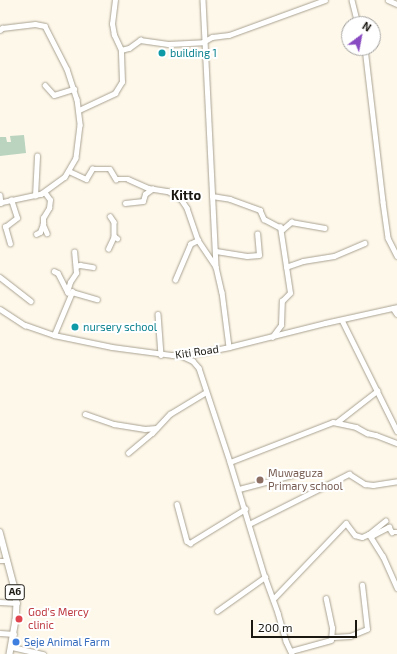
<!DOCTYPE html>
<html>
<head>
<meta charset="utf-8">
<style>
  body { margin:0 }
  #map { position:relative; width:397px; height:654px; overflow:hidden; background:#fef8ea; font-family:"Exo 2",sans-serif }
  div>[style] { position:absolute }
  .green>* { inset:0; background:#bad4bf }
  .roads { filter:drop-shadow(0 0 1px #a9a292) drop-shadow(0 0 1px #a9a292) }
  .minor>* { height:4.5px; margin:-2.25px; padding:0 2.25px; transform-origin:2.25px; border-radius:2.25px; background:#fff }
  .major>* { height:5.5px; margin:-2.75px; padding:0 2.75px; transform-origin:2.75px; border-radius:2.75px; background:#fff }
  .dots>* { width:11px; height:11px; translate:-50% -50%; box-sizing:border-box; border:2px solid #fff; border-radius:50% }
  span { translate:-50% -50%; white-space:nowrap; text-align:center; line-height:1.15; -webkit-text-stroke:4px #fff; paint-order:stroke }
  .shield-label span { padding:1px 3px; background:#fff; border:1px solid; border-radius:3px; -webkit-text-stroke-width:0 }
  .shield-label { font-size:10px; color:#1b1812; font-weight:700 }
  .culture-label { font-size:11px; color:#0d838f }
  .left { translate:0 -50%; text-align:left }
  .street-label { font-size:11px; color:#1b1812 }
  .education-label { font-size:11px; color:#785e54 }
  .health-label { font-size:11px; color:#be3a42 }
  .shop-label { font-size:11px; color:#366cbe }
  .quarter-label { font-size:13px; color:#1b1812; font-weight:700 }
  .north { position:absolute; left:341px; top:16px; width:40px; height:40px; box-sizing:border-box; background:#fff; border:1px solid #a4a3a0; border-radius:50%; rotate:32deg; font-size:11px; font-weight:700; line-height:16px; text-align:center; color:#1b1812 }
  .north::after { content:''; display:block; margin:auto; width:14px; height:18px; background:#894bc1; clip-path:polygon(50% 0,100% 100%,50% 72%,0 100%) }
  .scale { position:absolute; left:251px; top:620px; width:106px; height:18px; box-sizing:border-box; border:2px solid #1b1812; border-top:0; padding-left:5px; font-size:12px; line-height:14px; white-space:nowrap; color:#1b1812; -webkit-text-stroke:3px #fff; paint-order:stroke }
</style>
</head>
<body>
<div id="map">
  <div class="green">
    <i style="clip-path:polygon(24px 135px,26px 153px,0 156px,0 137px,6px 137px,7px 142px,11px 142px,10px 136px)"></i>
  </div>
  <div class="roads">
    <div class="minor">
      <i style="left:203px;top:0;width:267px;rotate:87.2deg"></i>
      <i style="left:352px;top:0;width:25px;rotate:76deg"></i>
      <i style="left:388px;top:0;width:10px;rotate:24deg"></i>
      <i style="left:0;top:30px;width:3px;rotate:-45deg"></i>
      <i style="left:2px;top:28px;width:33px;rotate:-7deg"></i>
      <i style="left:35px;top:24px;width:10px;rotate:11deg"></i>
      <i style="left:45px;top:26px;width:48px;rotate:62.9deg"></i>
      <i style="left:67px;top:69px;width:32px;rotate:72deg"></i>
      <i style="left:77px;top:99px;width:26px;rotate:83deg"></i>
      <i style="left:80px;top:125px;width:33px;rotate:97deg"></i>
      <i style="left:76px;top:158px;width:22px;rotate:120deg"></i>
      <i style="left:65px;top:177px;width:29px;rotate:144deg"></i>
      <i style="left:42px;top:194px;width:43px;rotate:167.9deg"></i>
      <i style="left:365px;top:48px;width:155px;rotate:83.3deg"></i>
      <i style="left:383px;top:202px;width:36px;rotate:82deg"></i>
      <i style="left:388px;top:238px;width:20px;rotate:63deg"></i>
      <i style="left:121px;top:50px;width:8px;rotate:-14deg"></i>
      <i style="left:129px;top:48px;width:14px;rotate:-36deg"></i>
      <i style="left:140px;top:40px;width:28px;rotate:8deg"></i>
      <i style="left:168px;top:44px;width:35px;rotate:-3deg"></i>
      <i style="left:203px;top:42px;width:10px;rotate:-29deg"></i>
      <i style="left:212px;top:37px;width:17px;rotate:-7deg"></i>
      <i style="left:229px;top:35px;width:102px;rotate:-20deg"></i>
      <i style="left:45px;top:85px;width:13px;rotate:48deg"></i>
      <i style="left:54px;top:95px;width:21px;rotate:-17deg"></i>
      <i style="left:79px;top:110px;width:40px;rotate:-25deg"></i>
      <i style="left:115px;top:93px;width:13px;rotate:-58deg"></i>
      <i style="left:122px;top:82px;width:32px;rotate:-92deg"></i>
      <i style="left:121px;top:50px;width:17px;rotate:-115deg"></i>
      <i style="left:114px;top:35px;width:11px;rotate:-100deg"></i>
      <i style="left:112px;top:24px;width:24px;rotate:-83deg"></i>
      <i style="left:69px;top:171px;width:19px;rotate:25deg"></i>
      <i style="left:86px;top:179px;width:12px;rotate:-59deg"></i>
      <i style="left:92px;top:169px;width:18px"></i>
      <i style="left:110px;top:169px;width:12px;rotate:59deg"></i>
      <i style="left:116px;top:179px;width:12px"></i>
      <i style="left:128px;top:179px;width:22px;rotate:24deg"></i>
      <i style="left:148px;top:188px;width:20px;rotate:9deg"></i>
      <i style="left:168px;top:191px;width:15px;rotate:32deg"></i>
      <i style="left:181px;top:199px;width:11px;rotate:56deg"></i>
      <i style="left:187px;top:208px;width:34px;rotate:71deg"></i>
      <i style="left:198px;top:240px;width:32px;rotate:56deg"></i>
      <i style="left:216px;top:267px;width:26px;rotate:77deg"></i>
      <i style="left:222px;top:292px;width:55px;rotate:82.7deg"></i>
      <i style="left:0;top:195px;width:8px;rotate:83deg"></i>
      <i style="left:35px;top:196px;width:40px;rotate:-87.1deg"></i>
      <i style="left:212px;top:196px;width:18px;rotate:9deg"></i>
      <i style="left:230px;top:199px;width:32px;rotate:20deg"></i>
      <i style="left:260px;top:210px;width:10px;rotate:66deg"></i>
      <i style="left:264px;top:219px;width:21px;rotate:28deg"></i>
      <i style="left:283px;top:229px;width:11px;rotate:-41deg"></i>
      <i style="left:291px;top:222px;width:34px;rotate:10deg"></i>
      <i style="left:125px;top:203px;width:18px;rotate:-6deg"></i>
      <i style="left:143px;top:201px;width:7px;rotate:-74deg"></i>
      <i style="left:145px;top:194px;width:9px;rotate:-36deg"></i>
      <i style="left:110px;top:216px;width:7px;rotate:56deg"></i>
      <i style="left:114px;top:222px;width:14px;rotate:90deg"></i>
      <i style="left:114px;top:236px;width:4px;rotate:34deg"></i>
      <i style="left:43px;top:224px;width:10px;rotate:66deg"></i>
      <i style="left:36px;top:234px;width:4px;rotate:-27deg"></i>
      <i style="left:40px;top:232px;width:9px;rotate:-69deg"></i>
      <i style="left:43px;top:224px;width:6px;rotate:-90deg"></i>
      <i style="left:43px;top:218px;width:12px;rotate:-59deg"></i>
      <i style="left:49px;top:208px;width:8px;rotate:-83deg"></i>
      <i style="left:50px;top:200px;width:9px;rotate:-126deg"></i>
      <i style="left:10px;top:244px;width:18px;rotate:-106deg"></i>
      <i style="left:5px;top:227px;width:15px;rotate:-37deg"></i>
      <i style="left:17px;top:218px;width:19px;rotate:-108deg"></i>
      <i style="left:108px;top:249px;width:14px;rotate:-65deg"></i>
      <i style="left:216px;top:251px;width:31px;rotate:9deg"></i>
      <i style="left:247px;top:256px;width:12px;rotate:-5deg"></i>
      <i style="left:259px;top:255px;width:21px;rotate:-95deg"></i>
      <i style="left:76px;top:266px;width:4px;rotate:-14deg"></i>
      <i style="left:80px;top:265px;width:13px;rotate:9deg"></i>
      <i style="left:286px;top:267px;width:18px;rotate:-19deg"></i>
      <i style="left:303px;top:261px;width:31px;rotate:-9deg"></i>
      <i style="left:334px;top:256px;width:33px;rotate:-23deg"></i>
      <i style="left:54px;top:271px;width:4px;rotate:27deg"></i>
      <i style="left:58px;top:273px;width:22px;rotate:63deg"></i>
      <i style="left:0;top:277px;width:39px;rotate:38deg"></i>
      <i style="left:175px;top:280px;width:39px;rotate:-67deg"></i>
      <i style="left:190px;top:244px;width:9px;rotate:-27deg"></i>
      <i style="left:67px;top:292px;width:10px;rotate:-73deg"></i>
      <i style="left:70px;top:282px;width:11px;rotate:-56deg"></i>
      <i style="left:76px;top:273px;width:21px;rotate:-95deg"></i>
      <i style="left:393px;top:308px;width:7px;rotate:56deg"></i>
      <i style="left:0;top:309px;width:30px;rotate:33deg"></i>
      <i style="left:25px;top:325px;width:31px;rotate:19deg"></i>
      <i style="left:54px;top:335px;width:59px;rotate:11.7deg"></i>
      <i style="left:112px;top:347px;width:61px;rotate:7.6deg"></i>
      <i style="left:172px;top:355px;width:22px;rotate:-3deg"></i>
      <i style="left:194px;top:354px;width:36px;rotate:-11deg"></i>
      <i style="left:229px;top:347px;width:99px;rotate:-14deg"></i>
      <i style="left:325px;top:323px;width:74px;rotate:-12.5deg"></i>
      <i style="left:158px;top:314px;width:41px;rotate:85.8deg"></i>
      <i style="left:342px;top:320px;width:124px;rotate:63.6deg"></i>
      <i style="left:54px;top:335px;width:47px;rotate:-67.3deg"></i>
      <i style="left:72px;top:292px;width:26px;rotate:16deg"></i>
      <i style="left:272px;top:337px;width:15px;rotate:-53deg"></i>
      <i style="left:281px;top:325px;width:24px;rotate:-88deg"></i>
      <i style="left:282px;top:301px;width:11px;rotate:-45deg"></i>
      <i style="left:290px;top:293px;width:67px;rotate:-98.6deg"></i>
      <i style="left:180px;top:355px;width:14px;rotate:25deg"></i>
      <i style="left:193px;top:361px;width:9px;rotate:49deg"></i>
      <i style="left:199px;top:368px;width:99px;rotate:71.7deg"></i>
      <i style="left:230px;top:462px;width:120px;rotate:73.1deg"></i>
      <i style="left:265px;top:577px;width:38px;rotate:70deg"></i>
      <i style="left:278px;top:613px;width:29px;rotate:74deg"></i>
      <i style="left:286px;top:641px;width:14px;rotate:65deg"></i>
      <i style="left:85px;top:414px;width:31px;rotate:19deg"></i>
      <i style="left:114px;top:424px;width:31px;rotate:9deg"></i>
      <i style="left:145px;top:429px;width:11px;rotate:-5deg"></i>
      <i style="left:337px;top:422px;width:51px;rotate:-37.8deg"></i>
      <i style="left:128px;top:453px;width:31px;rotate:-40deg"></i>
      <i style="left:152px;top:433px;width:26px;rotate:-47deg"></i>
      <i style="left:170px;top:414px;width:42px;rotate:-31.4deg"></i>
      <i style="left:230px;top:462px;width:110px;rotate:-21.2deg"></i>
      <i style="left:333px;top:422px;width:24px;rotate:12deg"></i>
      <i style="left:356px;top:427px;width:13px;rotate:29deg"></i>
      <i style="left:367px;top:433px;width:9px;rotate:13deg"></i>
      <i style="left:376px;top:435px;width:22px;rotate:21deg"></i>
      <i style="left:239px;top:489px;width:63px;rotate:-14.7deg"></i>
      <i style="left:177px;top:504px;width:38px;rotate:75deg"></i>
      <i style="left:187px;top:541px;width:4px;rotate:34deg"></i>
      <i style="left:190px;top:543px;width:65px;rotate:-31.7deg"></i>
      <i style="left:249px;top:524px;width:112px;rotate:-26.6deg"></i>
      <i style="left:349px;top:474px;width:19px;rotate:32deg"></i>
      <i style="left:365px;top:484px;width:8px;rotate:7deg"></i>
      <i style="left:373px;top:485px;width:24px;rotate:-9deg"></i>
      <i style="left:369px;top:534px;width:26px;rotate:58deg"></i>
      <i style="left:383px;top:556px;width:35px;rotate:66deg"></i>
      <i style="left:369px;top:534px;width:4px;rotate:14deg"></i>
      <i style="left:373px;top:535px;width:18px;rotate:-27deg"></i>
      <i style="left:389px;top:527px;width:6px;rotate:59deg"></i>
      <i style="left:392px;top:532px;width:5px"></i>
      <i style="left:0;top:561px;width:7px"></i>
      <i style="left:273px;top:599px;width:105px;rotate:-46.2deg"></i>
      <i style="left:346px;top:523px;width:15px;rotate:53deg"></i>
      <i style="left:355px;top:535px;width:7px;rotate:16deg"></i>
      <i style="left:362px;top:537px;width:8px;rotate:-23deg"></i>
      <i style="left:369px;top:534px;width:21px;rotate:-39deg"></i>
      <i style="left:0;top:602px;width:17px;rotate:3deg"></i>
      <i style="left:217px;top:611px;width:59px;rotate:-35.3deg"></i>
      <i style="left:0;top:633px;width:14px;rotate:4deg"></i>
      <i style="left:333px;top:637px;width:17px;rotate:-3deg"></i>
      <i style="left:350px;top:636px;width:18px;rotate:-22deg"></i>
      <i style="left:367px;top:629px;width:44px;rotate:-96.5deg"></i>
      <i style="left:12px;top:647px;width:32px;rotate:13deg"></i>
      <i style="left:291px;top:651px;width:41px;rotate:-15.4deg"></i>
      <i style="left:331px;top:640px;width:12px;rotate:-85deg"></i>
      <i style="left:332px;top:628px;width:30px;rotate:-102deg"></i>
    </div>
    <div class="major">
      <i style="left:0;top:532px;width:55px;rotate:75.2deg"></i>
      <i style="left:14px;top:585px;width:18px;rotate:81deg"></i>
      <i style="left:17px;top:603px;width:17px;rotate:93deg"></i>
      <i style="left:16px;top:620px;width:35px;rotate:100deg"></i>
    </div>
  </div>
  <div class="dots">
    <i style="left:162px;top:53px;background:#0f9aa8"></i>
    <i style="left:75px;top:327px;background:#0f9aa8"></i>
    <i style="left:260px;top:480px;background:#8d6e63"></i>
    <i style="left:19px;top:619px;background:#e0444e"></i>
    <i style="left:16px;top:642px;background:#3f7fe0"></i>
  </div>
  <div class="shield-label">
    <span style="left:15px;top:592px">A6</span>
  </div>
  <div class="culture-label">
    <span class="left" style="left:170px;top:53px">building 1</span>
    <span class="left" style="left:83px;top:327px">nursery school</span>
  </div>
  <div class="street-label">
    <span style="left:197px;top:352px;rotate:-8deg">Kiti Road</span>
  </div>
  <div class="education-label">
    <span class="left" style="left:268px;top:480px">Muwaguza<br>Primary school</span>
  </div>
  <div class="health-label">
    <span class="left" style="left:28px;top:619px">God's Mercy<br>clinic</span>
  </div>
  <div class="shop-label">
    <span class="left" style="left:24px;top:642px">Seje Animal Farm</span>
  </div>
  <div class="quarter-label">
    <span style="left:186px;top:195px">Kitto</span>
  </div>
  <div class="north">N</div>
  <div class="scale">200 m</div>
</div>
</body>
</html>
